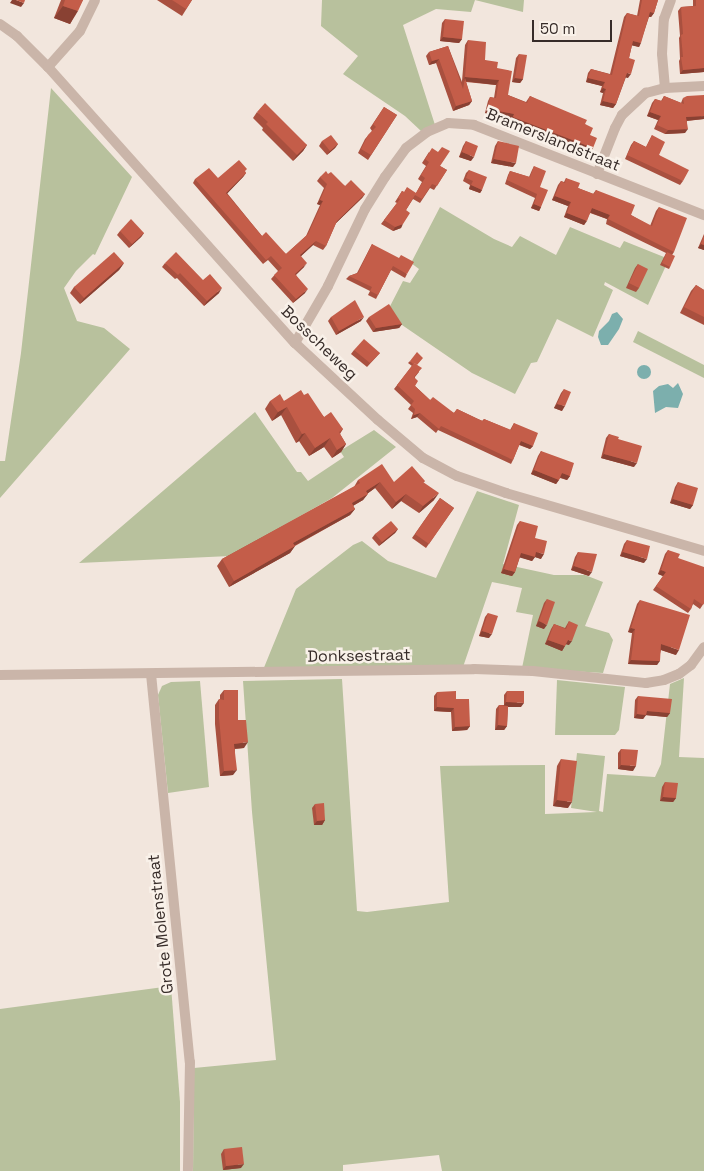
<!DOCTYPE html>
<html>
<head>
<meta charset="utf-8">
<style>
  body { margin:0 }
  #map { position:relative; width:704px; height:1171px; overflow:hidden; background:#f2e6dd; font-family:"Space Grotesk",sans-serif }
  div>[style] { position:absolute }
  .green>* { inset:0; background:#b8c19d }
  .water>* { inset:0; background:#7cafad }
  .round { border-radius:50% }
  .minor>* { height:10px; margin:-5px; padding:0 5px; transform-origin:5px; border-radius:5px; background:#cab5a9 }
  .wall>* { inset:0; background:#a9503f }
  .shaded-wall>* { inset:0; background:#894133 }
  .building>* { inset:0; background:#c45d49 }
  span { translate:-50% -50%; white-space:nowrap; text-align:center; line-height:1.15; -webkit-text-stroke:5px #f9f1e9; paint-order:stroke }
  .street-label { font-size:16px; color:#372c29 }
  .scale { position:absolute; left:532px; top:20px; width:80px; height:22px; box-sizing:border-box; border:2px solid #372c29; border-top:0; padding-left:6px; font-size:15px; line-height:18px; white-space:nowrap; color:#372c29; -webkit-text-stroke:4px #f9f1e9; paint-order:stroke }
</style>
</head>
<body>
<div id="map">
  <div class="green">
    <i style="clip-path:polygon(322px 0,524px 0,523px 12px,475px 0,471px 12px,436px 9px,403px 25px,435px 125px,421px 131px,405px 116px,343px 74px,358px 56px,321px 26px)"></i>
    <i style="clip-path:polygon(51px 88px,132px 177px,95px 255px,93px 254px,76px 271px,64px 288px,77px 321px,104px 328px,130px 349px,0 498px,0 461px,5px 461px,21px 353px)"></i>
    <i style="clip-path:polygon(440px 207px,494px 239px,512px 247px,520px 236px,556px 255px,570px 227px,620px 248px,624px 241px,669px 259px,648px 305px,605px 282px,604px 285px,613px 290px,593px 337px,557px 319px,537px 362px,531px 363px,515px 394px,472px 373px,386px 314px,403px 281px,410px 283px,419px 269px,411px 263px)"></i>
    <i style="clip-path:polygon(638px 331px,704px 365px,704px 378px,633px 342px)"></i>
    <i style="clip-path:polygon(255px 412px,297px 472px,301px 472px,308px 481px,344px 457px,340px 451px,374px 430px,396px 447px,332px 498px,230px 556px,79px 563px)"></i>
    <i style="clip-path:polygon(477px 491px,519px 505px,503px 564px,554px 575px,585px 575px,603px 582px,585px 626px,609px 633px,613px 640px,603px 673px,522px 668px,533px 615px,516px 612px,522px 588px,492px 582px,463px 667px,263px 670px,296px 589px,353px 545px,362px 541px,388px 561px,436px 578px)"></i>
    <i style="clip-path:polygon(684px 678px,679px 757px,704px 758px,704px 1171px,442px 1171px,439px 1155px,343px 1165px,343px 1171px,193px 1171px,194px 1068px,276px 1060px,252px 812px,243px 681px,342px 679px,357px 911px,367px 912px,449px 902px,440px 766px,545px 765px,545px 814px,597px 812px,571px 808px,577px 753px,605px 756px,599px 811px,603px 812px,607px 774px,655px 777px,661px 764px,670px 684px)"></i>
    <i style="clip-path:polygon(557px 680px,625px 687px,619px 730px,615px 735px,555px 735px)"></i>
    <i style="clip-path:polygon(200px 681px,209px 787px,168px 793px,158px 695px,162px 686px,171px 682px)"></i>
    <i style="clip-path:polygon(171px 986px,180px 1102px,180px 1171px,0 1171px,0 1009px)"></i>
  </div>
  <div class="water">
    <i style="clip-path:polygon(617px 312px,623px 319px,619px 329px,608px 345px,601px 345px,598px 337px,599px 331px,609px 321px,612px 314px)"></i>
    <i class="round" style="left:637px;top:365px;width:14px;height:14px"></i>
    <i style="clip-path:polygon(678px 383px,683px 394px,678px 408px,666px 407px,655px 413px,653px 391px,659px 386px,668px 384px,673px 388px)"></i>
  </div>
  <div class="minor">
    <i style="left:0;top:24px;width:21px;rotate:35deg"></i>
    <i style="left:17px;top:36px;width:44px;rotate:45deg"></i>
    <i style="left:48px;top:67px;width:370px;rotate:48.2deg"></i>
    <i style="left:295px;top:343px;width:113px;rotate:42.9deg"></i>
    <i style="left:378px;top:420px;width:59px;rotate:40.2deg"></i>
    <i style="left:423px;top:458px;width:38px;rotate:28deg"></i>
    <i style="left:457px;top:476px;width:52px;rotate:19.1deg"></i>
    <i style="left:506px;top:493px;width:206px;rotate:16.3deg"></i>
    <i style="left:48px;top:67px;width:48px;rotate:-48.4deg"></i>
    <i style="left:80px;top:31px;width:34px;rotate:-64deg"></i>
    <i style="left:665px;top:88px;width:39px;rotate:-3deg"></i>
    <i style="left:597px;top:174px;width:49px;rotate:-68.6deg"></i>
    <i style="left:615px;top:128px;width:15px;rotate:-62deg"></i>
    <i style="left:622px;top:115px;width:33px;rotate:-43deg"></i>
    <i style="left:646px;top:93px;width:20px;rotate:-15deg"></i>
    <i style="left:665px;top:88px;width:34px;rotate:-95deg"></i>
    <i style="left:662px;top:54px;width:35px;rotate:-87deg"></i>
    <i style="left:664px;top:19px;width:20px;rotate:-70deg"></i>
    <i style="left:295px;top:343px;width:66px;rotate:-59.9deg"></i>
    <i style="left:328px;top:286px;width:85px;rotate:-64.3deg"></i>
    <i style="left:365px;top:209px;width:38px;rotate:-58deg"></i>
    <i style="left:385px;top:177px;width:36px;rotate:-54deg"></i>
    <i style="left:406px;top:148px;width:26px;rotate:-37deg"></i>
    <i style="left:427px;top:132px;width:23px;rotate:-23deg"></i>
    <i style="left:448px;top:123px;width:26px;rotate:4deg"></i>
    <i style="left:474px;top:125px;width:247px;rotate:21.4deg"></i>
    <i style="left:151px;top:674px;width:390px;rotate:84.3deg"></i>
    <i style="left:190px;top:1062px;width:109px;rotate:91.1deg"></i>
    <i style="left:0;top:675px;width:474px;rotate:-0.7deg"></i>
    <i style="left:474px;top:669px;width:59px;rotate:1.9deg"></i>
    <i style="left:533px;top:671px;width:114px;rotate:6.1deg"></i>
    <i style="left:646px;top:683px;width:18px;rotate:-9deg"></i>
    <i style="left:664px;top:680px;width:16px;rotate:-22deg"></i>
    <i style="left:679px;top:674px;width:15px;rotate:-37deg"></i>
    <i style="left:691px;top:665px;width:22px;rotate:-54deg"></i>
  </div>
  <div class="wall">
    <i style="clip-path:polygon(61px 0,83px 0,70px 24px,54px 18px)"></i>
    <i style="clip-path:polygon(157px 0,192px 0,182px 16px)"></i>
    <i style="clip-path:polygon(640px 0,658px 0,654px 13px,651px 17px,649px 17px,639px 47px,632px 45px,629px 58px,628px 78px,626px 77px,616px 104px,613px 108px,600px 105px,603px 93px,600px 92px,602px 86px,586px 82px,588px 73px,591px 69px,610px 74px,624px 17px,627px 13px,637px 16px)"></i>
    <i style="clip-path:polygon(693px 0,704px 0,704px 72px,680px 74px,679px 61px,680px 59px,679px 38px,680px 36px,678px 11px,681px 7px,693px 6px)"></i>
    <i style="clip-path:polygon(445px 19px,462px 39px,459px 43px,440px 41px,442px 23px)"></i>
    <i style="clip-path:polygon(468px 40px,485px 60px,497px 68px,508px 95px,526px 102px,530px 96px,585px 124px,590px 135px,593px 148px,590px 152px,510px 122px,512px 119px,485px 113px,488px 101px,490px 97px,494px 98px,496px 85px,466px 82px,472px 101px,469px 105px,453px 111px,436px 63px,429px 65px,426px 56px,429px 52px,448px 46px,462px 82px,462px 81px,465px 45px)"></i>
    <i style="clip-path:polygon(519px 54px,523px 79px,520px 83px,512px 82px,516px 58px)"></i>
    <i style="clip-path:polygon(664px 96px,681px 103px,683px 98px,704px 119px,687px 121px,685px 133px,665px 134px,654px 129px,658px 120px,647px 116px,652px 103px,655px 99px,661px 101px)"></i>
    <i style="clip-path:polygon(384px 107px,397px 115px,368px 160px,358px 153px,365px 139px,372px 131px,370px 128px)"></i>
    <i style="clip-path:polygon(257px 112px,307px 145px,303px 151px,293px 161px,262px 130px,263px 128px,253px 118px)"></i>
    <i style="clip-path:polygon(652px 135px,659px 155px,683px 181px,680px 185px,625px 159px,631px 145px,634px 141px,646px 147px)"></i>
    <i style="clip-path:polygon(322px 141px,338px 144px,335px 148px,327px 155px,319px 146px)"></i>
    <i style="clip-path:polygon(466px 141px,471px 161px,459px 157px,463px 146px)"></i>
    <i style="clip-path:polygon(498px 141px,513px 167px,491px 163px,495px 146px)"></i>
    <i style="clip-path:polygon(429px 152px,440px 166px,447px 170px,434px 190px,430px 188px,420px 203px,413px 199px,406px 210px,401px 228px,393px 231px,381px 224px,397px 203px,395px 202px,402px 191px,404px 192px,416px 193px,422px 182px,418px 179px,426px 166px,422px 163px)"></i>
    <i style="clip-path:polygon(534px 166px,540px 187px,541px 207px,539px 211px,531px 208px,535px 198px,505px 184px,508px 175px,510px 171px,529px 177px,532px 170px)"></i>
    <i style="clip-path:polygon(469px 170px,482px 190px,480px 193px,469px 189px,470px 185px,463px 181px,466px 173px)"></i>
    <i style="clip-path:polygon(245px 172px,246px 173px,243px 177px,227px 193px,262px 236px,286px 254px,306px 236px,320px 205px,317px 204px,324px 188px,317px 181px,320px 177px,328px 174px,345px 186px,365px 194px,362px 198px,336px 223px,326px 246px,323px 250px,313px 245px,301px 256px,304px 267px,296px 275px,305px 293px,293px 303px,271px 279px,278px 271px,268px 260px,263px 264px,193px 183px,195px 179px,218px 178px)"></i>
    <i style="clip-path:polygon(566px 178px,578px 188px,593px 194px,596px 190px,631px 215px,650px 226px,656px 211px,659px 207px,674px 252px,672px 255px,670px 267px,669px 269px,660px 265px,666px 253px,606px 224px,607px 219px,590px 213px,584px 225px,564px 217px,568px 206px,552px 200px,558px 185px,561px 181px,564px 182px)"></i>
    <i style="clip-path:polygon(120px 231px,144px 233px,141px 237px,129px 248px,117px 235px)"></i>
    <i style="clip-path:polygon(704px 234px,704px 250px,698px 248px)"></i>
    <i style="clip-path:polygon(372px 244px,407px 274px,405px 278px,391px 270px,378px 295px,376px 299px,368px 295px,370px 291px,346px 279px,349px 276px,357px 273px)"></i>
    <i style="clip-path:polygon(124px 263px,119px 270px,80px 304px,70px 293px,74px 287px)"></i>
    <i style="clip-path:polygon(165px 263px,219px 293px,204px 306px,177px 278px,175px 279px,162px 267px)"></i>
    <i style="clip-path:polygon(638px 264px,639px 288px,636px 292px,626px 288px,635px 268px)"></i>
    <i style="clip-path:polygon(696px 285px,704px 290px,704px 325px,680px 313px,691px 291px)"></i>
    <i style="clip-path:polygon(331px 317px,361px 321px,336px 335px,328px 321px)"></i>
    <i style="clip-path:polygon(369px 317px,402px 324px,399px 328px,373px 332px,366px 321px)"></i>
    <i style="clip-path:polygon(354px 350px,380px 353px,367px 367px,351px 354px)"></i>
    <i style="clip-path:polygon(410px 361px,417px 365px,419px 372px,415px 377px,415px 386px,430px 400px,454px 413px,457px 409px,478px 419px,482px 421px,484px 419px,510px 430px,514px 423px,533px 446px,530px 449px,519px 445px,513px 460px,511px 464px,438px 430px,436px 433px,417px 417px,411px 419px,413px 413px,408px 409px,411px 405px,394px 389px,412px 366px,408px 363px)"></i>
    <i style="clip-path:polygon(564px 389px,562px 411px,554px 408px,561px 393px)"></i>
    <i style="clip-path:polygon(304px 395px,324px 417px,343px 429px,340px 434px,346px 444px,341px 452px,332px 458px,324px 447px,309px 456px,299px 441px,296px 443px,281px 415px,272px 421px,265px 409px,270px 401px,284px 401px)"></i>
    <i style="clip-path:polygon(609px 434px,618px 439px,634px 467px,601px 458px,606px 438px)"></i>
    <i style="clip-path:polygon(541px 451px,570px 476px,567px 480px,560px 478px,556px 484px,531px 474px,538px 456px)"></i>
    <i style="clip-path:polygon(358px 480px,394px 482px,425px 481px,423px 483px,434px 500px,419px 513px,401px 501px,392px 509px,375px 488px,368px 493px,363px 500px,353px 506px,355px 509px,350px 515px,295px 546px,290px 553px,229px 587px,217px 566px,222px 559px,354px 487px)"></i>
    <i style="clip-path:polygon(678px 482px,693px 505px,690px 509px,670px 503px,675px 487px)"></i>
    <i style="clip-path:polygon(440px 498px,454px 508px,426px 548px,412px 538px)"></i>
    <i style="clip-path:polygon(520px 521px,535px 538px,541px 559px,535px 557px,532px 561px,520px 557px,515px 572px,512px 576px,501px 573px,517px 525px)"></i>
    <i style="clip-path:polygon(398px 529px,395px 533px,379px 546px,372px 538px,375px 534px)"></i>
    <i style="clip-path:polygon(627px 540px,644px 563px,620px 556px,624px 544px)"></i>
    <i style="clip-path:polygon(668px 550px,678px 558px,704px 603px,700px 609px,693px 604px,691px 609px,688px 613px,653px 590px,663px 576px,658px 574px,665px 554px)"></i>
    <i style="clip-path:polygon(578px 552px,589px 576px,571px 570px,575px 557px)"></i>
    <i style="clip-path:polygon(547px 599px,544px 629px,536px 626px,544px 603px)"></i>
    <i style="clip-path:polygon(640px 600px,676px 655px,661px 650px,657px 665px,628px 664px,632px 633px,628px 632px,637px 604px)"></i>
    <i style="clip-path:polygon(488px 613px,489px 638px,479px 636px,485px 617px)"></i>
    <i style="clip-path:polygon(569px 621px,569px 645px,566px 644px,562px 651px,545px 644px,551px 629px,554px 624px,565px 628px)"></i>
    <i style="clip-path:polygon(224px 690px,238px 720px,244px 748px,235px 749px,233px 775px,220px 776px,215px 724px,215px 705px,219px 699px,220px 700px,220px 695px)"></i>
    <i style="clip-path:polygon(507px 691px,521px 707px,508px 707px,507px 726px,504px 730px,495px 730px,496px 709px,499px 705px,504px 705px,504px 695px)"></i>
    <i style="clip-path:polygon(437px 692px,456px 699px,470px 726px,467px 730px,452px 731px,451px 712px,434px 711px,434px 696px)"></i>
    <i style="clip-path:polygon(638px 696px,670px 713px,667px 717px,646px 715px,643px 719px,634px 718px,635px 700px)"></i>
    <i style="clip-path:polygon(621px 749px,633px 771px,618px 769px,618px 753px)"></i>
    <i style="clip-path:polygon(561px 759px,568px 808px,553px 806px,557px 766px)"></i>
    <i style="clip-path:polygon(665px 782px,676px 798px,673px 802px,660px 801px,662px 787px)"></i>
    <i style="clip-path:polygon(315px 804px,325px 820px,322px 825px,314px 825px,312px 808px)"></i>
    <i style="clip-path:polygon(224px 1149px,241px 1168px,223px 1170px,221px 1154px)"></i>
  </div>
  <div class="shaded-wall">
    <i style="clip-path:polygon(12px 0,16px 0,24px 3px,21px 7px,10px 3px)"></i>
    <i style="clip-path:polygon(63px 6px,78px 11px,70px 24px,54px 18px)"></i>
    <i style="clip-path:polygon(650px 12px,654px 13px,651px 17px,647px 16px)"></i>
    <i style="clip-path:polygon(443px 37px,462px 39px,459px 43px,440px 41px)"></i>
    <i style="clip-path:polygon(633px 41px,641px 43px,639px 47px,630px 45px)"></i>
    <i style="clip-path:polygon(439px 59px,436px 63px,429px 65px,432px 61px)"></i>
    <i style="clip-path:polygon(704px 68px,704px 72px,680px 74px,683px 70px)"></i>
    <i style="clip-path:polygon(627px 73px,631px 74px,628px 78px,624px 77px)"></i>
    <i style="clip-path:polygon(465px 77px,499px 80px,496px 85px,464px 81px,465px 78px,462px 81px)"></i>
    <i style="clip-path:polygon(515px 78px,523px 79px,520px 83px,512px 82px)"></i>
    <i style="clip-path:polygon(588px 78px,605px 82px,602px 86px,586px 82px)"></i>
    <i style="clip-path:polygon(603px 88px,606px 89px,603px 93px,600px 92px)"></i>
    <i style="clip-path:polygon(472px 101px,469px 105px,453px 111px,456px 106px)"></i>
    <i style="clip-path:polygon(603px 101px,616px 104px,613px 108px,600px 105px)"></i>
    <i style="clip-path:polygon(488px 109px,514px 114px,512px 119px,485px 113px)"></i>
    <i style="clip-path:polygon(650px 112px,661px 116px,658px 120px,647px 116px)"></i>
    <i style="clip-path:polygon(704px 116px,704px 119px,684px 121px,686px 117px)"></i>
    <i style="clip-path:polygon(513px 117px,593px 148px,590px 152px,510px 122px)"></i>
    <i style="clip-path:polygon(688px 129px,685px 133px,665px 134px,668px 130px)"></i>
    <i style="clip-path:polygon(338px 144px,335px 148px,327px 155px,330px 151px)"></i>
    <i style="clip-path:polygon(307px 145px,303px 151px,293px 161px,297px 155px)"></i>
    <i style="clip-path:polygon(462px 152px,474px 157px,471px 161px,459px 157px)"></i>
    <i style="clip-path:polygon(494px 159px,516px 163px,513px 167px,491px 163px)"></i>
    <i style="clip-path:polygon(246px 173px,243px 177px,224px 197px,226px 193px)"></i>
    <i style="clip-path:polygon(471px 185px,482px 190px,480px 193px,469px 189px)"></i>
    <i style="clip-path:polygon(365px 194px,362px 198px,334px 225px,337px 221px)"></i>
    <i style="clip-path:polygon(555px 196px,571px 202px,568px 206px,552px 200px)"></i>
    <i style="clip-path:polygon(320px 200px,323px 201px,320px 205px,317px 204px)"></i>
    <i style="clip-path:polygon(534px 204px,541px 207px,539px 211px,531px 208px)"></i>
    <i style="clip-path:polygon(592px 208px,610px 215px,607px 219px,589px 212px)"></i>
    <i style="clip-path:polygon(567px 213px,587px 221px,584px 225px,564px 217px)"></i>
    <i style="clip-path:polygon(403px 224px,401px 228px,393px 231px,395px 227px)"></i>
    <i style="clip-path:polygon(144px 233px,141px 237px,129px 248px,132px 244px)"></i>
    <i style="clip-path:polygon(316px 241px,313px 245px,298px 259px,300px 255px)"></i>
    <i style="clip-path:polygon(701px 244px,704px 245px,704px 250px,698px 248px)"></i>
    <i style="clip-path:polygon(124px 263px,119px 270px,80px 304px,84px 298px)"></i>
    <i style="clip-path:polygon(307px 263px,304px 267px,292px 278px,295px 274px)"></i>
    <i style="clip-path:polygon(222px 288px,219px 293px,204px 306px,207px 301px)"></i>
    <i style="clip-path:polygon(308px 289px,305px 293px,293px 303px,296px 299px)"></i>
    <i style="clip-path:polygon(364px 317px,361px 321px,336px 335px,339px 331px)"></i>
    <i style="clip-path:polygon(402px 324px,399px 328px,373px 332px,376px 328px)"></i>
    <i style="clip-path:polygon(557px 404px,565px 406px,562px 411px,554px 408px)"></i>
    <i style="clip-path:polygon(287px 407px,281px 415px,272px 421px,278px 412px)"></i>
    <i style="clip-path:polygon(420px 413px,417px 417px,411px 419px,414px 415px)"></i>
    <i style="clip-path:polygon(305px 433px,299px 441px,296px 443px,302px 434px)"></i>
    <i style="clip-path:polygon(330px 438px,324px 447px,309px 456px,315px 448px)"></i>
    <i style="clip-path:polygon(521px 441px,533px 446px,530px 449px,518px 444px)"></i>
    <i style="clip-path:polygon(346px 444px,341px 452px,332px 458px,337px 450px)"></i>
    <i style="clip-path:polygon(604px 454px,637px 463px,634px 467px,601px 458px)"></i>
    <i style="clip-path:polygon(534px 470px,559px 480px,556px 484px,531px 474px)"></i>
    <i style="clip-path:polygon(562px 473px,570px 476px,567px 480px,559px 477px)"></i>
    <i style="clip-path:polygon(380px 482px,375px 488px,363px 497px,368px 494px,363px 500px,347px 509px,352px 503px,366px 491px)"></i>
    <i style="clip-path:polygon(439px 493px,434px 500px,419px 513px,423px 506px)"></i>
    <i style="clip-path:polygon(406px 494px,401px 501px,392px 509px,396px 502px)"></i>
    <i style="clip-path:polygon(673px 499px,693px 505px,690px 509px,670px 503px)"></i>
    <i style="clip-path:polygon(355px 509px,350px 515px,288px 549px,293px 543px)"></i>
    <i style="clip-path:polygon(398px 529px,395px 533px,379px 546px,382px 542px)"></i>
    <i style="clip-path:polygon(295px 546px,290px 553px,229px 587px,234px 581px)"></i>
    <i style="clip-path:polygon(536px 552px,544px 554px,541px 559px,535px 557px,532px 561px,518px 557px,521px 553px)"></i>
    <i style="clip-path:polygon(623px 552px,647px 559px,644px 563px,620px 556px)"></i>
    <i style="clip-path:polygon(574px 566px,592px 572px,589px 576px,571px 570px)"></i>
    <i style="clip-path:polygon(504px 569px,515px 572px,512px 576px,501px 573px)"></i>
    <i style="clip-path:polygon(661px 570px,666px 572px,663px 576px,658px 574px)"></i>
    <i style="clip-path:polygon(539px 621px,547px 625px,544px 629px,536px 626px)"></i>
    <i style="clip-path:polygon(631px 628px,635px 629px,632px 633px,628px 632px)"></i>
    <i style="clip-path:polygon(482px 631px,492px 634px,489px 638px,479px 636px)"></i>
    <i style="clip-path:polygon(548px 640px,565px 646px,562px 651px,545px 644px)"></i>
    <i style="clip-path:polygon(568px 640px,572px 641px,569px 645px,565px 644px)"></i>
    <i style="clip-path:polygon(661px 644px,679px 650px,676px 655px,658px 649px)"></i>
    <i style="clip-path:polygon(631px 660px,660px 661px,657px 665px,628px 664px)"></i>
    <i style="clip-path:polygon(506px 702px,524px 703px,521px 707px,503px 707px)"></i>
    <i style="clip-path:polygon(437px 707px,454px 708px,451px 712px,434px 711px)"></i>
    <i style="clip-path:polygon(647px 711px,670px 713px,667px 717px,644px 715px)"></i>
    <i style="clip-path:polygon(637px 714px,646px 715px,643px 719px,634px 718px)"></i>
    <i style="clip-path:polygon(498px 725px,507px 726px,504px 730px,495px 730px)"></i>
    <i style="clip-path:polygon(470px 726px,467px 730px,452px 731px,455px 727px)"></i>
    <i style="clip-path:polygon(248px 742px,244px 748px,230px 749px,234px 744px)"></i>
    <i style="clip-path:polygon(621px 765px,636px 766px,633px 771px,618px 769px)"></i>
    <i style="clip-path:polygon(237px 770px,233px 775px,220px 776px,224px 771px)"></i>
    <i style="clip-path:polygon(663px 797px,676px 798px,673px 802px,660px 801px)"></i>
    <i style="clip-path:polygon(557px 800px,572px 802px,568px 808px,553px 806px)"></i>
    <i style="clip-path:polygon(325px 820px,322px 825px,314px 825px,317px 821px)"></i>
    <i style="clip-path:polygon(244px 1164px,241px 1168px,223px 1170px,226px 1166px)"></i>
  </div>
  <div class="building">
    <i style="clip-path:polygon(16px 0,25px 0,24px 3px)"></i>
    <i style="clip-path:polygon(65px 0,83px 0,78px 11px,63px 6px)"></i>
    <i style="clip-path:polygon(172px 0,192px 0,186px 9px)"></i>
    <i style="clip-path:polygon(642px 0,658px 0,654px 13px,650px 12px,641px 43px,633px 41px,629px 58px,635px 60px,631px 74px,627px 73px,616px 104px,603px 101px,606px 89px,603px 88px,605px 82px,588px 78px,591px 69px,612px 75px,627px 13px,639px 16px)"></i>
    <i style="clip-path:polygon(696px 0,704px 0,704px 68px,683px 70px,681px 57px,683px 57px,681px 35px,683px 34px,681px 7px,696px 6px)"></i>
    <i style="clip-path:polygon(445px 19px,464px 21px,462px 39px,443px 37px)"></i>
    <i style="clip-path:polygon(468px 40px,486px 42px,485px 60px,498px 62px,497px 68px,512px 71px,508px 95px,527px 103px,530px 96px,587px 120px,585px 124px,593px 128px,590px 135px,597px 138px,593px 148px,513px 117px,514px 114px,488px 109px,490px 97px,496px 98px,499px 80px,465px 77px)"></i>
    <i style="clip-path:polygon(448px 46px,463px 89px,465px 78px,472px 101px,456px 106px,439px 59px,432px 61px,429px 52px)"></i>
    <i style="clip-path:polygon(519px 54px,527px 55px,523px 79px,515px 78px)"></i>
    <i style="clip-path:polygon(704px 95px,704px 116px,686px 117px,688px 129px,668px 130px,657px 125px,661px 116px,650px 112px,655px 99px,662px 101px,664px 96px,684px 104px,683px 98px,687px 96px)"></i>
    <i style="clip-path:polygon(265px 103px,307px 145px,297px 155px,266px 124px,268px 122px,257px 112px)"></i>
    <i style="clip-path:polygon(384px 107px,397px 115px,371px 155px,361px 149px,368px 135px,376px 127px,373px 124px)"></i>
    <i style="clip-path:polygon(331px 135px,338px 144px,330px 151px,322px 141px)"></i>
    <i style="clip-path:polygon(652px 135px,665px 142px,659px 155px,689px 170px,683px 181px,627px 155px,634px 141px,646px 147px)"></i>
    <i style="clip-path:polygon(466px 141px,478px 146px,474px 157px,462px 152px)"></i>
    <i style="clip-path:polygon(498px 141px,519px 146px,516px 163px,494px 159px)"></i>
    <i style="clip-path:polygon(442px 147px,450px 151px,440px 166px,447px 170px,437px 186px,432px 184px,422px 199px,415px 195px,406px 210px,410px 213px,403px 224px,395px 227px,384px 220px,400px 199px,398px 198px,402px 191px,404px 192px,407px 187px,416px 193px,425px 178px,421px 175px,429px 162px,425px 159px,432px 148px,438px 152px)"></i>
    <i style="clip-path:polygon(239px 160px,247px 169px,245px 171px,246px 173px,226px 193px,262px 236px,266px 232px,286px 254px,308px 234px,323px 201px,320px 200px,327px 184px,320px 177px,326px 171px,328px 174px,331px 172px,345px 186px,351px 180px,365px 194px,337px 221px,326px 246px,316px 241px,300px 255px,307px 263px,295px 274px,308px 289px,296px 299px,274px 275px,282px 268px,271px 256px,266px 260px,195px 179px,209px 168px,218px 178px)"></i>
    <i style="clip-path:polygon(534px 166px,546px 171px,540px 187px,548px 190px,541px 207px,534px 204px,537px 194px,507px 180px,510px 171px,530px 177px)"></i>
    <i style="clip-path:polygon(469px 170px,487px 177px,482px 190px,471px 185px,473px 181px,466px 178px)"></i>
    <i style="clip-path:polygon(566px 178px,580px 183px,578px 188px,594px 194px,596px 190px,635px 205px,631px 215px,652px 226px,659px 207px,687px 218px,674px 252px,608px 219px,610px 215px,592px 208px,587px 221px,567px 213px,571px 202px,555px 196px,561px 181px,565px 183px)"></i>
    <i style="clip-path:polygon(131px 219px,144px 233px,132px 244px,120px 231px)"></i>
    <i style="clip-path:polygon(704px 236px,704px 245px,701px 244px)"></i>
    <i style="clip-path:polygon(372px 244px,399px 258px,401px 255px,414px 262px,407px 274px,393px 266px,378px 295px,370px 291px,372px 287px,349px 276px,358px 273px)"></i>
    <i style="clip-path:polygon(114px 252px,124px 263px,84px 298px,74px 287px)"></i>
    <i style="clip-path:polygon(176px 252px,203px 280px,210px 274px,222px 288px,207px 301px,180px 273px,178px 275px,165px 263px)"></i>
    <i style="clip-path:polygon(667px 252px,675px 256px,670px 267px,662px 263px)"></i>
    <i style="clip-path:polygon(638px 264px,648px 269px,639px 288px,629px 283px)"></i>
    <i style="clip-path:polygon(696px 285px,704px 290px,704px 317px,684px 307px)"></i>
    <i style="clip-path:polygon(355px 300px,364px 317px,339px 331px,331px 317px)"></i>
    <i style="clip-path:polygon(389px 304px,402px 324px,376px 328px,369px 317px)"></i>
    <i style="clip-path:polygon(364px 339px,380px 353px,370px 363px,354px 350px)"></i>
    <i style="clip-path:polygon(417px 352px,423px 358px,417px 365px,414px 363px,413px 364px,410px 361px)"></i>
    <i style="clip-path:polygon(414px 363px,422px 368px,414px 377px,418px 381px,415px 386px,430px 400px,433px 397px,454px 413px,457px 409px,478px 419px,483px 421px,484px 419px,511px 430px,514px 423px,538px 433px,533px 446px,521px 441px,513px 460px,441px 426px,439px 429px,420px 413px,414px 415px,415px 409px,411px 405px,414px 401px,397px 385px)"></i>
    <i style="clip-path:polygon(564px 389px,571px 392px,565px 406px,557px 404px)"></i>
    <i style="clip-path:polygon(301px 390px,304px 395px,308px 393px,324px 417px,331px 412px,343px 429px,339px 432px,346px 444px,337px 450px,330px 438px,315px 448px,305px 433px,302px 434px,287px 407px,278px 412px,270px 401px,280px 394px,284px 401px)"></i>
    <i style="clip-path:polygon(609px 434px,619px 437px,618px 439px,642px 446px,637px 463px,604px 454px)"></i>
    <i style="clip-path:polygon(541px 451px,574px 463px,570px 476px,562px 473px,559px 480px,534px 470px)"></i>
    <i style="clip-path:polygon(382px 464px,394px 482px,412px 466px,425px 481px,423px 482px,439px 493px,423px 506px,406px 494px,396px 502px,380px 482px,366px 491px,368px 494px,352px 503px,355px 509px,293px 543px,295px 546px,234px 581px,222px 559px,360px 483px,358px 480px)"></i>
    <i style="clip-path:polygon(678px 482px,698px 488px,693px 505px,673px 499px)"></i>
    <i style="clip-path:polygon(440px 498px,454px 508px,429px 544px,415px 534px)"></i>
    <i style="clip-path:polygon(391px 521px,398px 529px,382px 542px,375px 534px)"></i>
    <i style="clip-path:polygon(520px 521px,538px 526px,535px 538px,547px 541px,544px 554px,536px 552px,535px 557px,521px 553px,515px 572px,504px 569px)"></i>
    <i style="clip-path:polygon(627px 540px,650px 546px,647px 559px,623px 552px)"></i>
    <i style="clip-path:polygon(668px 550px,680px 554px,678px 558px,704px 567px,704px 603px,703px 605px,694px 599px,691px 609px,656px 586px,666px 572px,661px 570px)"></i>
    <i style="clip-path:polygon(578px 552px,597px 554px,592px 572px,574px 566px)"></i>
    <i style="clip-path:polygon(547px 599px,555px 602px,547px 625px,539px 621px)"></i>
    <i style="clip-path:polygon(640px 600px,690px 615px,679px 650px,661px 644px,660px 661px,631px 660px,635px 629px,631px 628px)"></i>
    <i style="clip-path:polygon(488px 613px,498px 616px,492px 634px,482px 631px)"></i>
    <i style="clip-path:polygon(569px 621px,578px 625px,572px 641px,568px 640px,565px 646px,548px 640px,554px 624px,566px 629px)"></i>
    <i style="clip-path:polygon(224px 690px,238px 690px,238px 720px,246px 720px,248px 742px,234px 744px,237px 770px,224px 771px,219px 718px,219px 699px,224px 700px)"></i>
    <i style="clip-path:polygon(456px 691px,456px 699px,469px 699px,470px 726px,455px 727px,454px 708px,437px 707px,437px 692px)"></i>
    <i style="clip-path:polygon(507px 691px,524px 691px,524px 703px,506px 702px)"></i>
    <i style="clip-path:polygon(638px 696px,672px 699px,670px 713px,647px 711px,646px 715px,637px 714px)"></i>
    <i style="clip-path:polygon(499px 705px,508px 706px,507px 726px,498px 725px)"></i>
    <i style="clip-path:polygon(621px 749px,638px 750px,636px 766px,621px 765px)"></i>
    <i style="clip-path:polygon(561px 759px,577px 761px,572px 802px,557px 800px)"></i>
    <i style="clip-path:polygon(665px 782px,678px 783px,676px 798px,663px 797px)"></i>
    <i style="clip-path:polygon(324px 803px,325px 820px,317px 821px,315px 804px)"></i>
    <i style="clip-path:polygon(242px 1147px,244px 1164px,226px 1166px,224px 1149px)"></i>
  </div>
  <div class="street-label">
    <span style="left:553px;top:140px;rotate:22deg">Bramerslandstraat</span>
    <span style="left:319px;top:343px;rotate:44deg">Bosscheweg</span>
    <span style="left:359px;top:656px;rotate:-1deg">Donksestraat</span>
    <span style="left:161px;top:924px;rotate:-96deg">Grote Molenstraat</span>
  </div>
  <div class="scale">50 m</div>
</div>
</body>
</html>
